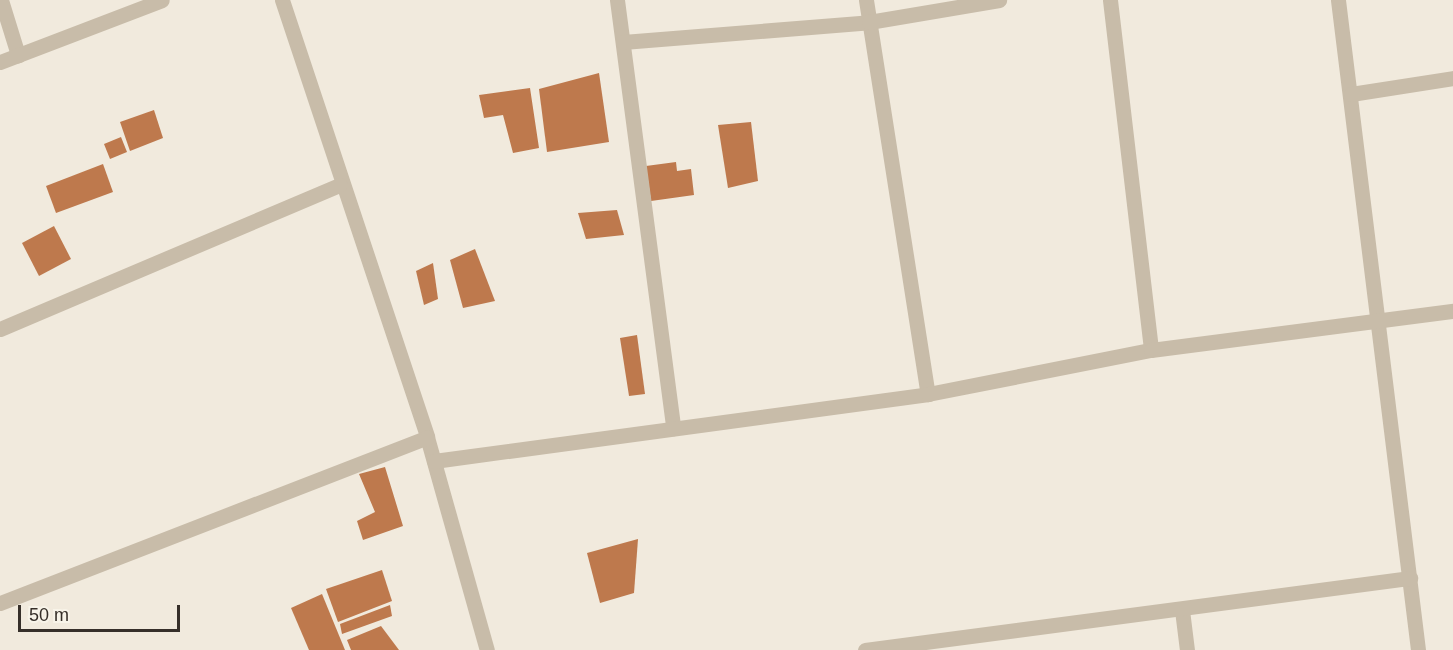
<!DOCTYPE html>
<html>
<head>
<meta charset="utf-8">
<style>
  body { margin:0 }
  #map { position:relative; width:1453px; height:650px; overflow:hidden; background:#f1eadd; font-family:Helvetica,sans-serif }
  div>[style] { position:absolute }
  .building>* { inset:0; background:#be794d }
  .street>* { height:15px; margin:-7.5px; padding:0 7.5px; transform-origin:7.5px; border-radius:7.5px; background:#c8bca9 }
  span { translate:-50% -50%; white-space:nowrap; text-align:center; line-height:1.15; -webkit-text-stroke:4.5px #f8f4e9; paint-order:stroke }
  .scale { position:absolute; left:18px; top:605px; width:162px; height:27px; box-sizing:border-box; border:3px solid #362f29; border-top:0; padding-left:8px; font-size:18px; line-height:21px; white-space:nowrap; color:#362f29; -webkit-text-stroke:4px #f8f4e9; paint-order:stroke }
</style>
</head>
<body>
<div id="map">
  <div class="building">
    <i style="clip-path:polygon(599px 73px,609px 142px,547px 152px,539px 89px)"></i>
    <i style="clip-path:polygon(530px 88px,539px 148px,513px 153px,503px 115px,484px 118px,479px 95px)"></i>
    <i style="clip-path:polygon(154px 110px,163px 138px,130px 151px,120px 122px)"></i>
    <i style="clip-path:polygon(751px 122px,758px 181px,728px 188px,718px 125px)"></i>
    <i style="clip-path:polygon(121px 137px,127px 152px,110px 159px,104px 144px)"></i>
    <i style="clip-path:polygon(676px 162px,677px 171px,691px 169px,694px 195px,651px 201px,646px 166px)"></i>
    <i style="clip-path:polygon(103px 164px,113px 192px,56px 213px,46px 186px)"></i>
    <i style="clip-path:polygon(617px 210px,624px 235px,586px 239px,578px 213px)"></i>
    <i style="clip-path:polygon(54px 226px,71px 259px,39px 276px,22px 243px)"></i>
    <i style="clip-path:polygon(475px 249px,495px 301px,463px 308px,450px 260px)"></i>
    <i style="clip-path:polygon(433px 263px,438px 299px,424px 305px,416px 271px)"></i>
    <i style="clip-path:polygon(637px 335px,645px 394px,629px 396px,620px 338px)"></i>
    <i style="clip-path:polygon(385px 467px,403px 526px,363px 540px,357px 521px,375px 512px,359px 474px)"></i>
    <i style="clip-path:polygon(638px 539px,634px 593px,600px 603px,587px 553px)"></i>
    <i style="clip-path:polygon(382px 570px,392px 601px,338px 622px,326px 589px)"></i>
    <i style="clip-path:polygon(322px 594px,345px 650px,309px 650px,291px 608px)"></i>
    <i style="clip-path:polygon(390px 605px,392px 616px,342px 634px,340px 624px)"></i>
    <i style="clip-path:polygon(381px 626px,399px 650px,351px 650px,347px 640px)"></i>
  </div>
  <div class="street">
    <i style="left:1px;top:0;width:58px;rotate:72.8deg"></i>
    <i style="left:282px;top:0;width:460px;rotate:71.6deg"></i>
    <i style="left:427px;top:437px;width:221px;rotate:74.3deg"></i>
    <i style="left:617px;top:0;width:432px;rotate:82.5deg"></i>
    <i style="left:866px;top:0;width:399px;rotate:81.1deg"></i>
    <i style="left:1110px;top:0;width:352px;rotate:83.3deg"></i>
    <i style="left:1338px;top:0;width:655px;rotate:82.98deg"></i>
    <i style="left:623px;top:42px;width:247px;rotate:-4.6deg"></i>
    <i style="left:869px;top:22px;width:132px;rotate:-9.6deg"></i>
    <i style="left:0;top:62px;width:173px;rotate:-20.9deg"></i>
    <i style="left:1351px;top:94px;width:103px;rotate:-8.9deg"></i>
    <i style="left:0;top:329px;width:369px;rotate:-23deg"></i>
    <i style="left:434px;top:461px;width:499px;rotate:-7.7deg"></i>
    <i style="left:928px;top:394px;width:227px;rotate:-11.2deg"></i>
    <i style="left:1151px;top:350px;width:305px;rotate:-7.4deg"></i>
    <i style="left:0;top:603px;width:458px;rotate:-21.2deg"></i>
    <i style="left:1182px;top:610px;width:40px;rotate:82.9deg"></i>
    <i style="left:865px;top:650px;width:550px;rotate:-7.53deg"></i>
  </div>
  <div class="scale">50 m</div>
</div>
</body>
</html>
